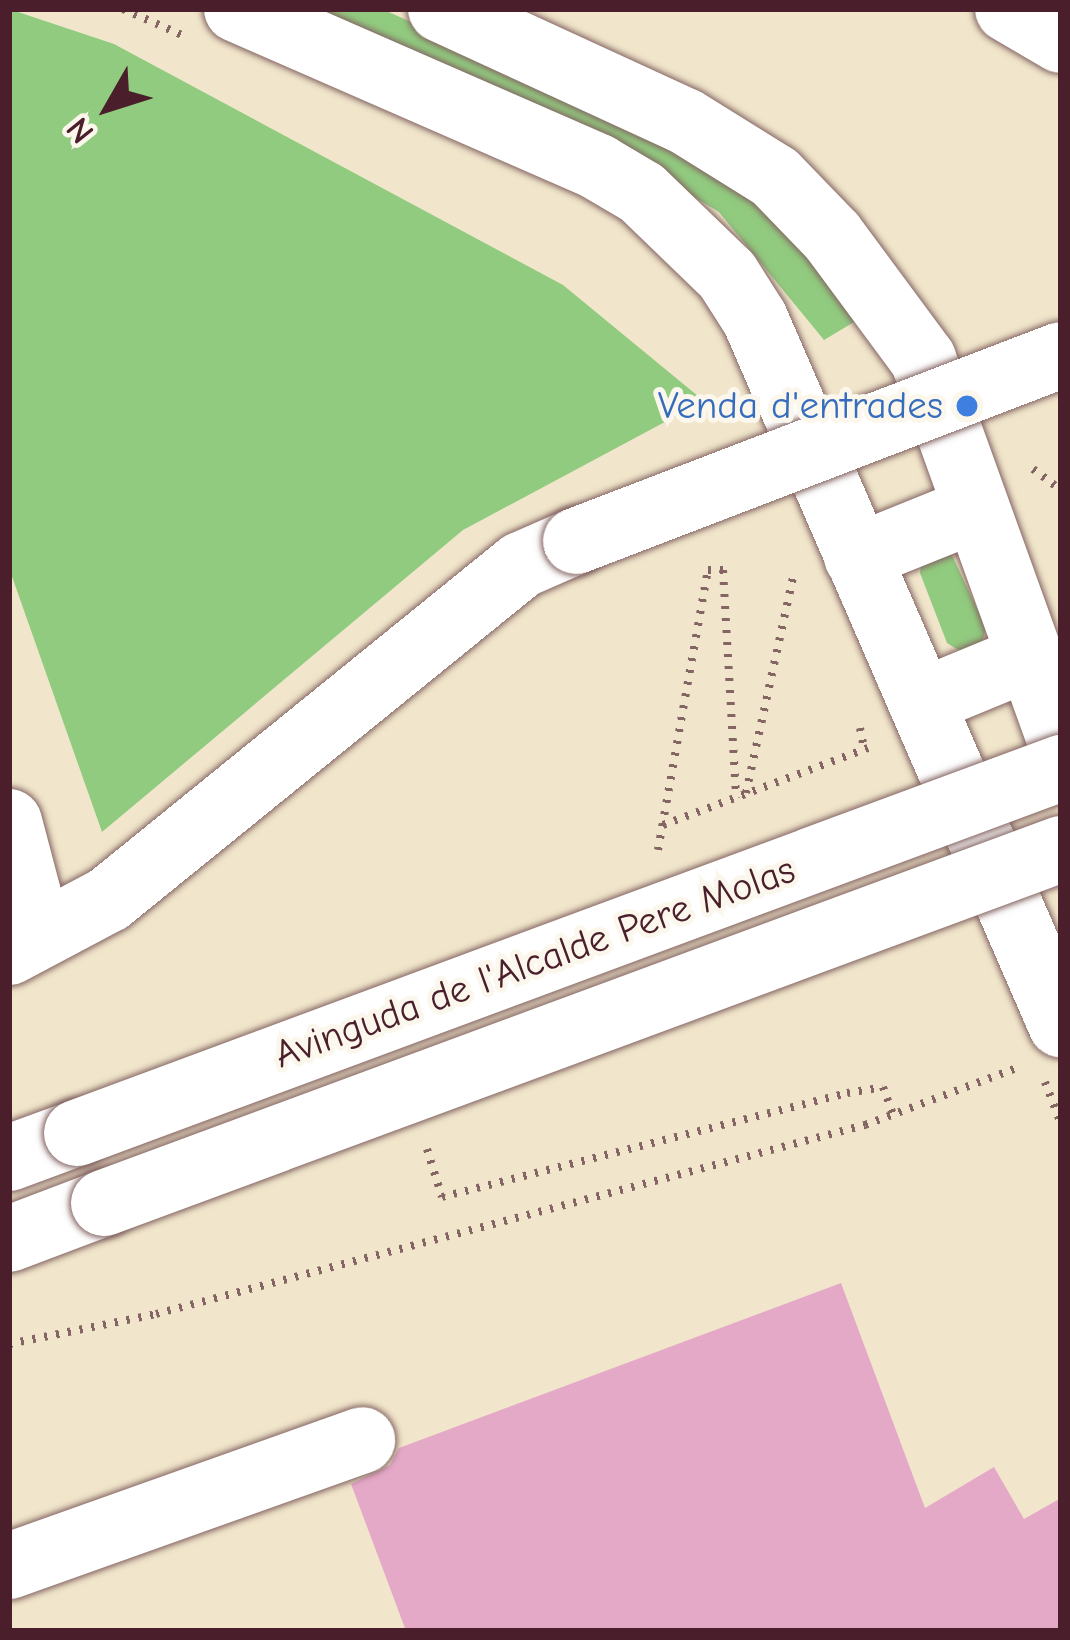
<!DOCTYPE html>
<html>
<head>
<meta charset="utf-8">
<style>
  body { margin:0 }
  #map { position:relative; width:1070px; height:1640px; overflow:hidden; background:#f1e6cb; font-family:"Comic Neue",sans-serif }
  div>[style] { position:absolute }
  .green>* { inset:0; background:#91cb7f }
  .building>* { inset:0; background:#e5a9c8 }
  .path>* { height:8px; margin-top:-4px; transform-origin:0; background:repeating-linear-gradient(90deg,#846563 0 3px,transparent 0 12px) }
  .roads { filter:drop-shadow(0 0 3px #846563) drop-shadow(0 0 3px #846563) }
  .minor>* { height:66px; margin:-33px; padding:0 33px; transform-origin:33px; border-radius:33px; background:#fff }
  .bridges { filter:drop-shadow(0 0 3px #846563) drop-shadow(0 0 3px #846563) }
  .minor-bridge>* { height:66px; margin:-33px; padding:0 33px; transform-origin:33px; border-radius:33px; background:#fff }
  .dots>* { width:33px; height:33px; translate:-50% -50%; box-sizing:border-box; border:6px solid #fbf7ec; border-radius:50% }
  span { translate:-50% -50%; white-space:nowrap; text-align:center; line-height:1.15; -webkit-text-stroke:10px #fbf7ec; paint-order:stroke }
  .shop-label { font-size:39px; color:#366cbe }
  .right { translate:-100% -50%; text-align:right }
  .street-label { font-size:39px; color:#4a1f2b }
  .frame { position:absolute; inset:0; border:12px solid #4a1f2b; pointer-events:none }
  .north { position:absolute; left:48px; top:48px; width:120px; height:120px; -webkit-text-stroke:9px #fbf7ec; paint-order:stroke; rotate:231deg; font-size:33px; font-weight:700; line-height:48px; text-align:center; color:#4a1f2b }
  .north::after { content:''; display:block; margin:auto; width:42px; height:54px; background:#4a1f2b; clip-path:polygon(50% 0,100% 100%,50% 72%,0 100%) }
</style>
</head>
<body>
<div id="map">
  <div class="green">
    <i style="clip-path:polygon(9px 9px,114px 44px,563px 285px,704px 401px,463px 530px,102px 832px,9px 568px)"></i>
    <i style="clip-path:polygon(286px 9px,382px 9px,689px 147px,743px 182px,859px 319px,824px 340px,719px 212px,666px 180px)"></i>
    <i style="clip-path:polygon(951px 553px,986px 628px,982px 643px,960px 651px,947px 643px,920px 573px,921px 564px)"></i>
  </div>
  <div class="building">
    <i style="clip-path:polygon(841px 1283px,925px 1508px,994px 1467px,1024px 1519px,1061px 1498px,1061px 1631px,406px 1631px,351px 1484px,390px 1465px,399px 1448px)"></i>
  </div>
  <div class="path">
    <i style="left:123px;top:9px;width:64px;rotate:23.8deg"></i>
    <i style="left:1033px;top:469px;width:35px;rotate:37deg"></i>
    <i style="left:860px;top:728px;width:21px;rotate:79deg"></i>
    <i style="left:746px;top:793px;width:226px;rotate:-77.7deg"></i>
    <i style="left:663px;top:825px;width:219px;rotate:-20.6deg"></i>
    <i style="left:658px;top:850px;width:284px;rotate:-79.9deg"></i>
    <i style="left:708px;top:570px;width:15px"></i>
    <i style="left:723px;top:570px;width:228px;rotate:86.7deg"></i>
    <i style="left:1045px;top:1082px;width:45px;rotate:69.1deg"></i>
    <i style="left:427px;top:1149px;width:50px;rotate:72.6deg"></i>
    <i style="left:442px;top:1197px;width:418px;rotate:-14.4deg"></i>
    <i style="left:847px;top:1093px;width:36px;rotate:-9deg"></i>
    <i style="left:883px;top:1087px;width:30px;rotate:70deg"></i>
    <i style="left:9px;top:1344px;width:150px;rotate:-11.5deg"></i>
    <i style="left:156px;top:1314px;width:734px;rotate:-14.93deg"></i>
    <i style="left:865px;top:1125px;width:165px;rotate:-20.6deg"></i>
  </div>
  <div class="roads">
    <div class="minor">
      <i style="left:237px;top:9px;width:394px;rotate:23.6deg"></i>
      <i style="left:598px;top:167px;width:51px;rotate:30.6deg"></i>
      <i style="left:642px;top:193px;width:118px;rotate:44deg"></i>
      <i style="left:727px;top:275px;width:52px;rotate:57.5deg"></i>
      <i style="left:755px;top:319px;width:769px;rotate:66.54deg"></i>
      <i style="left:441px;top:9px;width:268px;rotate:24.7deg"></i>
      <i style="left:685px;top:121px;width:106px;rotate:31.9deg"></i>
      <i style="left:775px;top:177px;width:82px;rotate:46deg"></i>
      <i style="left:832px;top:236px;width:153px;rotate:53.5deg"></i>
      <i style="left:923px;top:359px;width:408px;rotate:70.2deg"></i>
      <i style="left:1008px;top:9px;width:61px;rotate:30.3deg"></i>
      <i style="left:857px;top:557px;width:128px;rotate:-22deg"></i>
      <i style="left:921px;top:702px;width:118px;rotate:-22.4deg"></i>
      <i style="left:9px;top:822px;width:74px;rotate:75.2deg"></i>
      <i style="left:28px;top:894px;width:47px;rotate:113.8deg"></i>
      <i style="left:9px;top:952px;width:113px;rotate:-27.9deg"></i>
      <i style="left:109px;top:899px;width:530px;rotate:-39.03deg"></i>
      <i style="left:521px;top:565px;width:60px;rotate:-23.6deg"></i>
      <i style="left:9px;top:1158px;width:72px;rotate:-20.2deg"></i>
      <i style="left:9px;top:1239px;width:102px;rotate:-20.8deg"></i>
      <i style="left:9px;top:1566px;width:375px;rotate:-19.6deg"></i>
    </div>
  </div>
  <div class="bridges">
    <div class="minor-bridge">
      <i style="left:576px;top:541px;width:519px;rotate:-20.98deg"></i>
      <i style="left:77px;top:1133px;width:1050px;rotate:-20.35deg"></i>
      <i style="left:104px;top:1203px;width:1020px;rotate:-20.3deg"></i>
    </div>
  </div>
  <div class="dots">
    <i style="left:967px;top:406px;background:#3f7fe0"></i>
  </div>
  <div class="shop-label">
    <span class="right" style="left:943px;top:406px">Venda d'entrades</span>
  </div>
  <div class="street-label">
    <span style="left:535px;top:963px;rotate:-20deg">Avinguda de l'Alcalde Pere Molas</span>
  </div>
  <div class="frame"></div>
  <div class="north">N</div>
</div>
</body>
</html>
